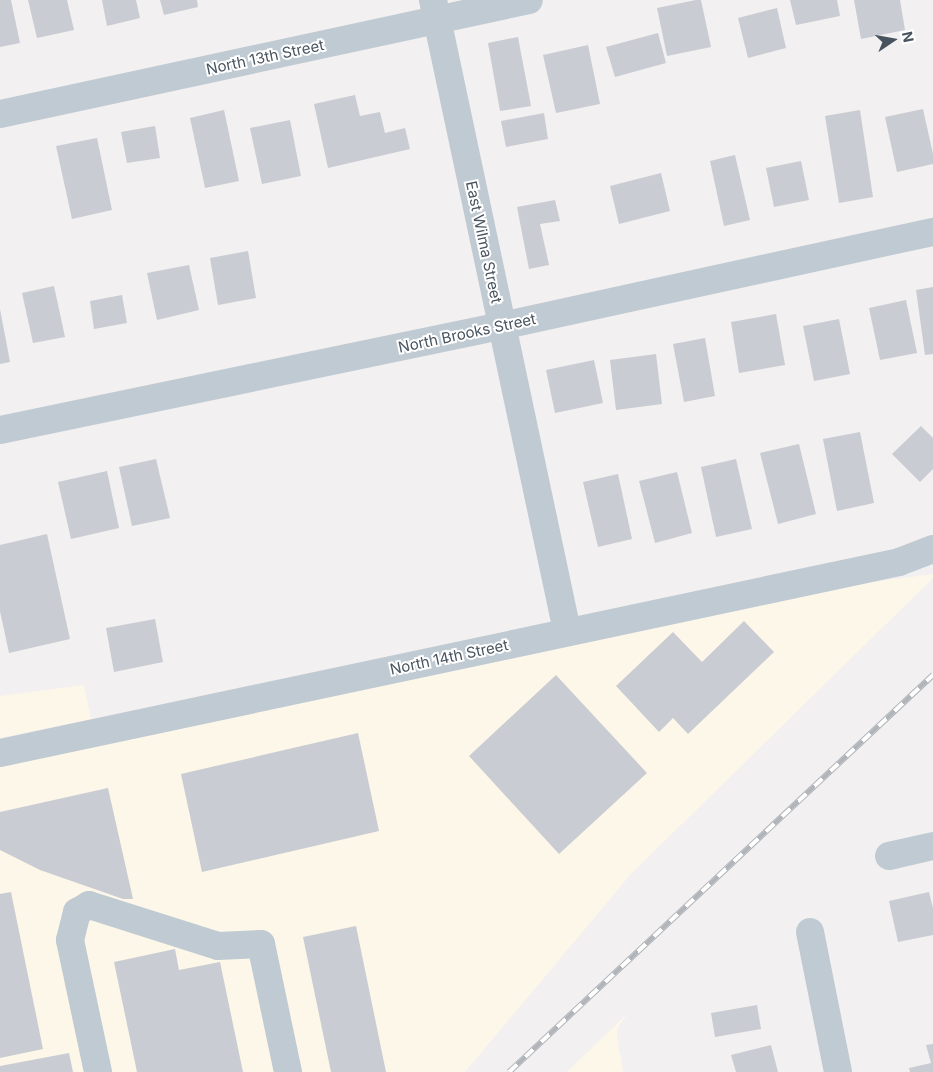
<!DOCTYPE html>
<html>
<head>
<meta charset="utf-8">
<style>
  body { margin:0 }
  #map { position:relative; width:933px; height:1072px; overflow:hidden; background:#f2f0f0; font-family:Inter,sans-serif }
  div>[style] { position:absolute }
  .commercial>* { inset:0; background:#fdf7e9 }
  .building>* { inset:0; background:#c9ccd2 }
  .minor>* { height:28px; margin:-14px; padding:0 14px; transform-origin:14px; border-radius:14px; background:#c0cad2 }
  .rail>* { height:5.5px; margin-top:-2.75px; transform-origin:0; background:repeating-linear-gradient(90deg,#fff 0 11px,#b1b5ba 0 22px); box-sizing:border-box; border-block:1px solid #b1b5ba }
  span { translate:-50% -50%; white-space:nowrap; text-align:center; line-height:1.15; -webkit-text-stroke:4px #fff; paint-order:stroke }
  .street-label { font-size:15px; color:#47535e }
  .north { position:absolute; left:868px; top:15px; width:50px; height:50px; -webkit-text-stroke:4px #fff; paint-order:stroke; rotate:78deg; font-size:14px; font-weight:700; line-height:20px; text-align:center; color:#47535e }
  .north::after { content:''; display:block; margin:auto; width:18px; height:22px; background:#47535e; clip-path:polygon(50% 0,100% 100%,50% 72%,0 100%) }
</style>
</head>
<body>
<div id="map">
  <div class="commercial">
    <i style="clip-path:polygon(933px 574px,933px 578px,631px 874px,465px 1072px,0 1072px,0 767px,873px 582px)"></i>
    <i style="clip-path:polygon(84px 685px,91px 719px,0 738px,0 696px)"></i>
    <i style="clip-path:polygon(629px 1012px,618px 1027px,617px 1035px,623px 1072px,567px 1072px)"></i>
  </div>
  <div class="building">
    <i style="clip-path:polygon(0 0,11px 0,20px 43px,0 47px)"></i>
    <i style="clip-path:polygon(28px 0,67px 0,74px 30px,37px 38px)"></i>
    <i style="clip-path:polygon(102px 0,136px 0,140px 18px,107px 26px)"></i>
    <i style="clip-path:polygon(160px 0,197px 0,198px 7px,164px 15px)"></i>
    <i style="clip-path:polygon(696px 0,701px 0,711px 47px,667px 56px,657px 8px)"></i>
    <i style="clip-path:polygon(790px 0,837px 0,840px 16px,796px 25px)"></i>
    <i style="clip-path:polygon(854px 0,900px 0,905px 30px,861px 39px)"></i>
    <i style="clip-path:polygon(777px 8px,786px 48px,748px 58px,738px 18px)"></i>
    <i style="clip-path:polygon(658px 33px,666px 63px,615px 77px,606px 47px)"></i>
    <i style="clip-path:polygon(518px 37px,531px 106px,500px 111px,488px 43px)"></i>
    <i style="clip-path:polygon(588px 45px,600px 104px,556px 113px,543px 55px)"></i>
    <i style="clip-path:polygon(355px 95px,360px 116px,380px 112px,385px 133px,405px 128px,410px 149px,328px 168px,314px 104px)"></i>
    <i style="clip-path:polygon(923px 109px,933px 154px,933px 164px,897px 172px,885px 117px)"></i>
    <i style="clip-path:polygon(224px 110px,239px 181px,205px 188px,190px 118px)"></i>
    <i style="clip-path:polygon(860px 110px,873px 197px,839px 203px,825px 116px)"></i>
    <i style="clip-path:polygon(544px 113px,548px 139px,506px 147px,501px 121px)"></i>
    <i style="clip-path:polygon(290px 120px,301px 176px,262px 184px,250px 128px)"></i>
    <i style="clip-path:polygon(155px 126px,160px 158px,127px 163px,121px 132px)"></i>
    <i style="clip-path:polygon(97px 138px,112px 210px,72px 219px,56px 146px)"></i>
    <i style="clip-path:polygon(735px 155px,750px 220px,724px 226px,710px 161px)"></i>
    <i style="clip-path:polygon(801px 161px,809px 200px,774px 207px,766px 168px)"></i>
    <i style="clip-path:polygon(661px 173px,670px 211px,619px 224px,610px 186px)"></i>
    <i style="clip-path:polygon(555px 200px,560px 221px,540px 224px,549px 265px,529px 269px,517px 207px)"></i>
    <i style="clip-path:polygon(248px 251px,256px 298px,218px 305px,210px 258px)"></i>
    <i style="clip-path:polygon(189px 265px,199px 310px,157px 320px,147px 273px)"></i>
    <i style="clip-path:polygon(54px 286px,65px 337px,33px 343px,22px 293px)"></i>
    <i style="clip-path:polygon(933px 287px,933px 354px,925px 355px,916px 290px)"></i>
    <i style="clip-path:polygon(122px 295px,127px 323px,94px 329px,90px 301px)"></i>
    <i style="clip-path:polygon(906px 300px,917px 353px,880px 360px,869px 308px)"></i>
    <i style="clip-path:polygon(0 309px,10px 362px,0 364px)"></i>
    <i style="clip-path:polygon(776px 314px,785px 365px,739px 373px,731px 322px)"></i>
    <i style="clip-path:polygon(839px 319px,850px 374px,814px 381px,803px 326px)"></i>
    <i style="clip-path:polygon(705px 338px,715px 396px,684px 402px,673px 344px)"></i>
    <i style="clip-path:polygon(656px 354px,662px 404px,616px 410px,610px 360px)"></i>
    <i style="clip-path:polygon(594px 360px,603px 403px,555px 413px,546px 370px)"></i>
    <i style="clip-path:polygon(921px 426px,933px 438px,933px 469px,920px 482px,892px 454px)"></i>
    <i style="clip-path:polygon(860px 432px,874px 503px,837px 511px,823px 439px)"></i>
    <i style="clip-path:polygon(799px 444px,816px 514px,778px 524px,760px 453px)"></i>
    <i style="clip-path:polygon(156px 459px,170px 518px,132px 526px,119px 467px)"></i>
    <i style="clip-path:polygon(736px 459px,752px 529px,716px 537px,701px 467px)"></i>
    <i style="clip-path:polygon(107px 471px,119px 528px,71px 539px,58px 482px)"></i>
    <i style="clip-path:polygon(677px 472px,692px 533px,655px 543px,639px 481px)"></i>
    <i style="clip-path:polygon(618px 474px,632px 539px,598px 547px,583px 482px)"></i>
    <i style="clip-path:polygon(47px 534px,70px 639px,9px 653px,0 611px,0 545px)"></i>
    <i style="clip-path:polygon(155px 619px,163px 662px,114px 672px,106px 628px)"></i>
    <i style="clip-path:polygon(744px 621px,774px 652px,688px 734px,673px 718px,659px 732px,616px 686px,673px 632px,702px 662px)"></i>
    <i style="clip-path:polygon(556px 675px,647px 773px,559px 854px,469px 756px)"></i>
    <i style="clip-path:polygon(358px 733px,379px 831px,202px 872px,181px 774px)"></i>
    <i style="clip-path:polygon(108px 788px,133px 899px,123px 899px,40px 870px,0 850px,0 812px)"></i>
    <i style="clip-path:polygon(11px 892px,43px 1049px,0 1058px,0 894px)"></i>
    <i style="clip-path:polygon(929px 892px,933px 908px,933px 935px,898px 942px,889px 901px)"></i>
    <i style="clip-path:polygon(356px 926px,386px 1072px,331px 1072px,303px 937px)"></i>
    <i style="clip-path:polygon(175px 949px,179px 970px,220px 962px,243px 1072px,137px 1072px,114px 962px)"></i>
    <i style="clip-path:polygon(757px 1005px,761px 1029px,715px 1037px,711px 1013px)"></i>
    <i style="clip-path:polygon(933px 1044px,933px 1072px,910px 1072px,909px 1068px,931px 1063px,926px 1045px)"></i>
    <i style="clip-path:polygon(771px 1045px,778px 1072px,736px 1072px,731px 1055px)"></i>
    <i style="clip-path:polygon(69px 1053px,73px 1072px,0 1072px,0 1066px)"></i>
  </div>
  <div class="minor">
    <i style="left:433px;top:0;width:645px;rotate:78.01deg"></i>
    <i style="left:0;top:114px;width:541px;rotate:-12.16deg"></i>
    <i style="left:0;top:430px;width:512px;rotate:-11.73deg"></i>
    <i style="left:501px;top:326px;width:442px;rotate:-12.3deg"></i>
    <i style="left:0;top:753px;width:919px;rotate:-11.99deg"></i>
    <i style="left:899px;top:562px;width:36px;rotate:-21deg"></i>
    <i style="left:889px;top:856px;width:45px;rotate:-12.8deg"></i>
    <i style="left:810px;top:932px;width:143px;rotate:78.7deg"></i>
    <i style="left:98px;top:1072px;width:135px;rotate:-102deg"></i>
    <i style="left:70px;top:940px;width:29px;rotate:-76deg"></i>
    <i style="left:77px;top:912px;width:14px;rotate:-30deg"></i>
    <i style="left:89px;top:905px;width:135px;rotate:17.6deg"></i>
    <i style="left:218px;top:946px;width:43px;rotate:-2.7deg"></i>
    <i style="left:261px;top:944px;width:131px;rotate:78.1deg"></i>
  </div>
  <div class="rail">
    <i style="left:509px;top:1072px;width:581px;rotate:-43.12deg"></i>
  </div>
  <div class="street-label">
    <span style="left:265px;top:57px;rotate:-12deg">North 13th Street</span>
    <span style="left:484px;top:242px;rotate:78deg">East Wilma Street</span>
    <span style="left:467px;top:333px;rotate:-12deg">North Brooks Street</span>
    <span style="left:449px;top:657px;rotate:-12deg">North 14th Street</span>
  </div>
  <div class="north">N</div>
</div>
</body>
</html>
